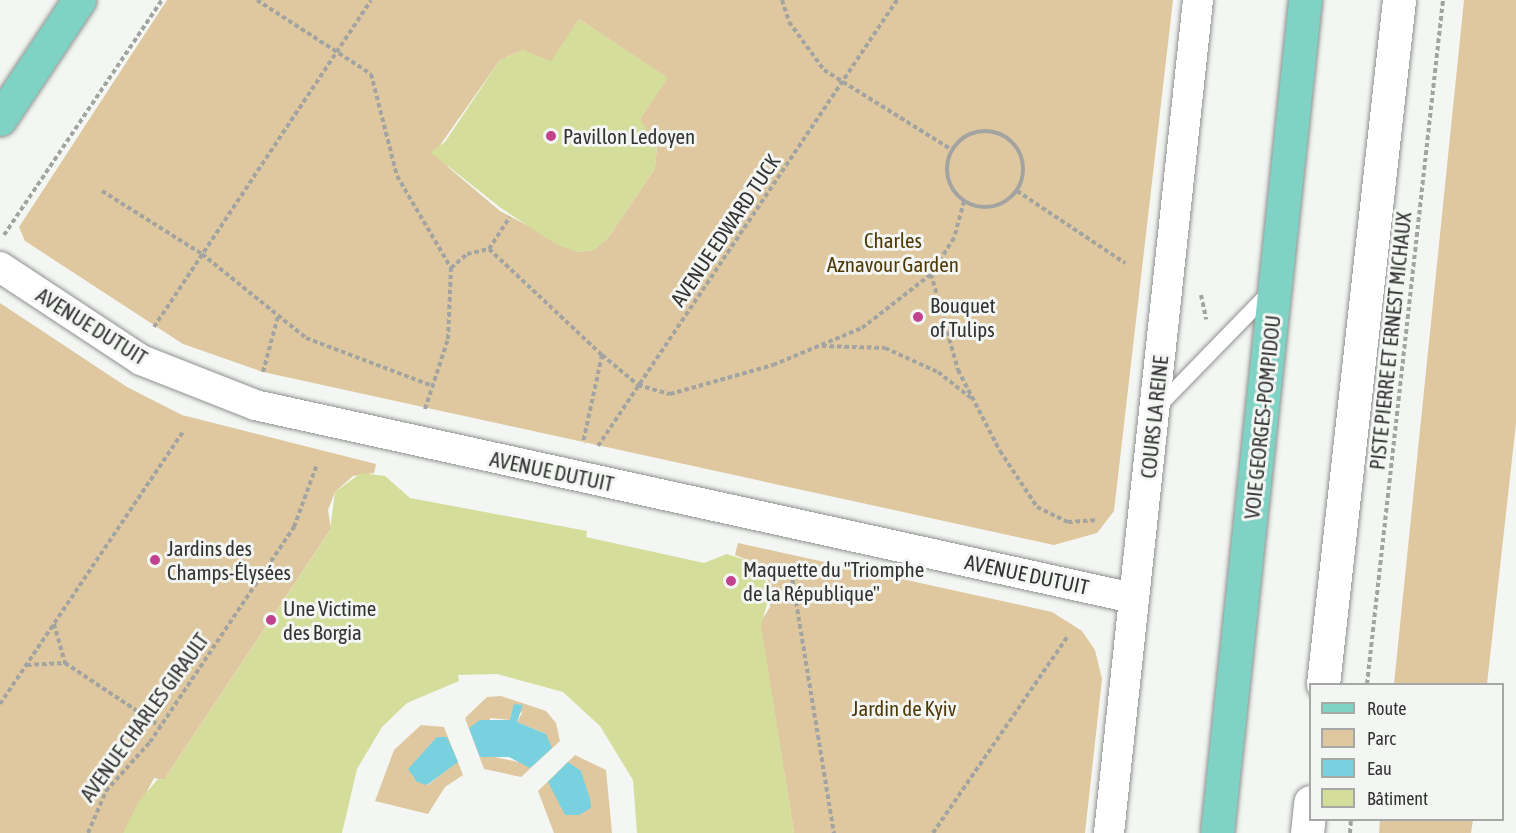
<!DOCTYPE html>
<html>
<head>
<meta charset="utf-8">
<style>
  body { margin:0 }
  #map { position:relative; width:1516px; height:833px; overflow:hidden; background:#f3f6f3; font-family:"Asap Condensed",sans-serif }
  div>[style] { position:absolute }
  .green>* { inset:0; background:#dfc89f }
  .water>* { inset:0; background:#79d0de }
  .building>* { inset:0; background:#d5dd9b }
  .path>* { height:4px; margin-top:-2px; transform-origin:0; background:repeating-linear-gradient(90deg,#a2a4a2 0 4.5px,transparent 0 7.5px) }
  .path>.ring { margin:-2px; padding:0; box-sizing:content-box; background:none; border:4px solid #a2a4a2; border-radius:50% }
  .roads { filter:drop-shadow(0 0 2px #8f918f) drop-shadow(0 0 2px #8f918f) }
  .lane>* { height:15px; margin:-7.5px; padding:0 7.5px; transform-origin:7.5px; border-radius:7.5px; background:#fff }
  .street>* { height:30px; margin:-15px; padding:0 15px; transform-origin:15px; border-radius:15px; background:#fff }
  .secondary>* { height:33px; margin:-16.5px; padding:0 16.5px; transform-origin:16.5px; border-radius:16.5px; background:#fff }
  .primary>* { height:33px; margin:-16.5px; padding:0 16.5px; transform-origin:16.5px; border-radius:16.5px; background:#80d2c4 }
  .dots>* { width:16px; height:16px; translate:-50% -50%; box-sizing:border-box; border:3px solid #f3f6f3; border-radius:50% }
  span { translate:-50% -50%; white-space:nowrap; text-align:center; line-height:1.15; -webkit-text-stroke:6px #f3f6f3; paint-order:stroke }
  .poi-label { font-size:21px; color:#323332 }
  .left { translate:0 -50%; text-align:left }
  .street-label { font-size:21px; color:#323332 }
  .park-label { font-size:21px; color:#4f3906 }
  .legend { position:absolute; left:1309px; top:683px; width:195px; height:138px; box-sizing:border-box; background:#f3f6f3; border:2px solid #a6a8a6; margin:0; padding:8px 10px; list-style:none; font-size:18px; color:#323332 }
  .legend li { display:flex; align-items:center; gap:12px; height:30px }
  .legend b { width:30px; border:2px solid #a6a8a6 }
</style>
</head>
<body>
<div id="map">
  <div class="green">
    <i style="clip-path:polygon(evenodd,167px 0,1173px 0,1114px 511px,1097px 533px,1054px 545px,263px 372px,183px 344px,25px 241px,19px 227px,167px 0,579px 19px,667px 78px,638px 122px,657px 145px,655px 168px,607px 239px,593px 250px,579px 252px,500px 211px,448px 167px,438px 148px,500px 60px,523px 50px,550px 64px,579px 19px)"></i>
    <i style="clip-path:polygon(1464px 0,1516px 0,1516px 423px,1487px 684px,1394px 684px)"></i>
    <i style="clip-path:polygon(0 303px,127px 387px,182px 415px,376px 464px,374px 473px,353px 476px,335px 492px,328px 510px,331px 529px,164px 780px,154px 778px,125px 833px,0 833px)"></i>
    <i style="clip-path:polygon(738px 543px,1052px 612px,1082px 631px,1095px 650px,1102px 679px,1085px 833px,794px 833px,760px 623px,770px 607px,769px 582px,755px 563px,735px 555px)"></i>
    <i style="clip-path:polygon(evenodd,501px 696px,546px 711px,556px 723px,560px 741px,521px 777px,484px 769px,465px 718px,487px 697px,501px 696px,523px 711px,517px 722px,546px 734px,523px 763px,485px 755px,490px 718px,510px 720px,523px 711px)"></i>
    <i style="clip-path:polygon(evenodd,421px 725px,444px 727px,463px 775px,445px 787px,428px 814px,375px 801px,394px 750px,421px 725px,457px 762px,428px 785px,412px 776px,412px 772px,457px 762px)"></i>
    <i style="clip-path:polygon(evenodd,575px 755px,606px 770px,612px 833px,554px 833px,538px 791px,575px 755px,581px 771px,589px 808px,565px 815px,555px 791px,581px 771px)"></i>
    <i style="clip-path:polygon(1380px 820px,1473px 820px,1471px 833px,1379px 833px)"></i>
  </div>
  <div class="water">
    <i style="clip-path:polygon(514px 704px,523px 705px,517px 722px,546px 734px,552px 748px,530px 768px,509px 757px,480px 757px,469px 728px,480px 720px,510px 720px)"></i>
    <i style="clip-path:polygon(437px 737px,447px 737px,458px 762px,427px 785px,417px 782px,408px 769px)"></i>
    <i style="clip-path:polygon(568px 762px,581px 771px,590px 799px,591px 808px,579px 815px,565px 815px,548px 782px)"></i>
  </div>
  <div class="building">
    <i style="clip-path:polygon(579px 19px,668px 78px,640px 119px,657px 145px,655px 168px,607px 239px,594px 250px,578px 252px,557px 245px,501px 208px,430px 152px,445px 142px,500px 60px,523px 50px,551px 61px)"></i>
    <i style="clip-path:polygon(361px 473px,385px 476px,410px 498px,587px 531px,586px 537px,704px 563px,727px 554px,755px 563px,771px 591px,761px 625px,794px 833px,637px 833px,633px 780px,600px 726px,563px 692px,497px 674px,458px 675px,459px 681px,407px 703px,382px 727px,357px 769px,342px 833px,123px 833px,139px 801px,158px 779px,164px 780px,330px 531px,335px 492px)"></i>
  </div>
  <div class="path">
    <i style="left:257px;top:0;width:136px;rotate:33deg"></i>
    <i style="left:371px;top:74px;width:105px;rotate:75.7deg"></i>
    <i style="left:397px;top:176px;width:107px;rotate:59.6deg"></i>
    <i style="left:782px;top:0;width:23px;rotate:72deg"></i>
    <i style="left:789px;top:22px;width:59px;rotate:53.9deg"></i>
    <i style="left:824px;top:70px;width:151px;rotate:32deg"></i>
    <i class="ring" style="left:947px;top:131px;width:72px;height:72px"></i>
    <i style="left:102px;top:191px;width:118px;rotate:32.2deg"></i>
    <i style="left:202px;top:254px;width:134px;rotate:38.9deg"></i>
    <i style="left:306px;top:338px;width:133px;rotate:20.8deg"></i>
    <i style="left:1017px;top:191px;width:130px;rotate:33.7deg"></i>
    <i style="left:964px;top:201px;width:38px;rotate:105deg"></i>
    <i style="left:954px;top:238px;width:43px;rotate:122.6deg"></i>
    <i style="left:931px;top:274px;width:100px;rotate:74.3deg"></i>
    <i style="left:958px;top:370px;width:91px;rotate:62.6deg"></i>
    <i style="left:1000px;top:451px;width:67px;rotate:56.5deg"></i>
    <i style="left:1037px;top:507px;width:34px;rotate:26deg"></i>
    <i style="left:1068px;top:522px;width:30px;rotate:-4deg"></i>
    <i style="left:4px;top:235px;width:283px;rotate:-56.1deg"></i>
    <i style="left:489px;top:249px;width:38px;rotate:-57deg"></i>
    <i style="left:1201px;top:295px;width:25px;rotate:78deg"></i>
    <i style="left:154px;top:327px;width:392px;rotate:-56.4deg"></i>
    <i style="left:822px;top:346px;width:63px;rotate:1.8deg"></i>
    <i style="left:885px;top:348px;width:58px;rotate:24.4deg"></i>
    <i style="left:938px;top:372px;width:42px;rotate:38.2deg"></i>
    <i style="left:602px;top:355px;width:47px;rotate:39.8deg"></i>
    <i style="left:638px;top:385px;width:33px;rotate:16deg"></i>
    <i style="left:670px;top:394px;width:107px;rotate:-15.7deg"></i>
    <i style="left:773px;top:365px;width:96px;rotate:-22.6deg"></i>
    <i style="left:862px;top:328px;width:88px;rotate:-38deg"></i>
    <i style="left:263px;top:372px;width:58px;rotate:-75deg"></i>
    <i style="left:425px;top:409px;width:74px;rotate:-71.8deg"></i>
    <i style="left:448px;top:339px;width:71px;rotate:-87.6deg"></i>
    <i style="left:451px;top:268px;width:21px;rotate:-41deg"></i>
    <i style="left:467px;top:254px;width:23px;rotate:-13deg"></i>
    <i style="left:489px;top:249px;width:155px;rotate:43.2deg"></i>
    <i style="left:602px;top:355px;width:90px;rotate:102.2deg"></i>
    <i style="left:598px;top:446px;width:537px;rotate:-56.16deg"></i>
    <i style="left:790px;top:565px;width:272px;rotate:80.7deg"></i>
    <i style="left:54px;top:624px;width:41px;rotate:74.2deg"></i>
    <i style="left:65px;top:663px;width:114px;rotate:33.6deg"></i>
    <i style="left:27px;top:665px;width:38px;rotate:-3deg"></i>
    <i style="left:1367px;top:684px;width:688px;rotate:-83.66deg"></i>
    <i style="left:0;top:704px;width:330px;rotate:-56.1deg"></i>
    <i style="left:88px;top:833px;width:46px;rotate:-66.8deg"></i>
    <i style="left:106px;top:791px;width:66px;rotate:-48.1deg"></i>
    <i style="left:150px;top:742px;width:259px;rotate:-56.2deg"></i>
    <i style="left:294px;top:527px;width:67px;rotate:-69.9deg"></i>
    <i style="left:933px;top:833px;width:239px;rotate:-55.6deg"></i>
    <i style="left:1350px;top:833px;width:13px;rotate:-86deg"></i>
  </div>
  <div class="roads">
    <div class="lane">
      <i style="left:1156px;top:408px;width:162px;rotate:-45.8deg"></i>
    </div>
    <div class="street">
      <i style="left:0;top:267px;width:169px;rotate:33.4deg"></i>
      <i style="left:141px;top:360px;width:123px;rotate:21.5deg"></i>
      <i style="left:255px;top:405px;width:899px;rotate:12.4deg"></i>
      <i style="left:1109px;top:833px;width:838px;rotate:-83.9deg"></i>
    </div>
    <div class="secondary">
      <i style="left:1323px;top:684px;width:688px;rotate:-83.66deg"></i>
      <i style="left:1307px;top:833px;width:31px;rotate:-84deg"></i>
    </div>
    <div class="primary">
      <i style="left:0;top:119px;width:143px;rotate:-56.4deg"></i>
      <i style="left:1217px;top:833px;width:838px;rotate:-83.97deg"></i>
    </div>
  </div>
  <div class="dots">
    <i style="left:551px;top:136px;background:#c1438f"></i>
    <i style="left:918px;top:317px;background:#c1438f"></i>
    <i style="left:155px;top:560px;background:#c1438f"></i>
    <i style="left:731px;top:581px;background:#c1438f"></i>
    <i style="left:271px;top:620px;background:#c1438f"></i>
  </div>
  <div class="poi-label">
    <span class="left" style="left:563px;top:136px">Pavillon Ledoyen</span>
    <span class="left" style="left:930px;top:317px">Bouquet<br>of Tulips</span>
    <span class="left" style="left:167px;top:560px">Jardins des<br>Champs-Élysées</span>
    <span class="left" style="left:743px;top:581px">Maquette du "Triomphe<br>de la République"</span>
    <span class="left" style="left:283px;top:620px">Une Victime<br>des Borgia</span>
  </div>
  <div class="street-label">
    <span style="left:725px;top:230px;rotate:-56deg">AVENUE EDWARD TUCK</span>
    <span style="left:92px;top:326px;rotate:32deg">AVENUE DUTUIT</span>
    <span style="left:1390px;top:341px;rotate:-84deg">PISTE PIERRE ET ERNEST MICHAUX</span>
    <span style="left:1154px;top:417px;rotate:-84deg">COURS LA REINE</span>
    <span style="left:1262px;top:417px;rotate:-84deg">VOIE GEORGES-POMPIDOU</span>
    <span style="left:552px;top:471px;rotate:12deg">AVENUE DUTUIT</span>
    <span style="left:1027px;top:574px;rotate:12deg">AVENUE DUTUIT</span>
    <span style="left:144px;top:717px;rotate:-54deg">AVENUE CHARLES GIRAULT</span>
  </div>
  <div class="park-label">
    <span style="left:893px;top:252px">Charles<br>Aznavour Garden</span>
    <span style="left:904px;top:708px">Jardin de Kyiv</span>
  </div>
  <ul class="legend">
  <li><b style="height:8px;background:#80d2c4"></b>Route</li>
  <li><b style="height:16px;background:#dfc89f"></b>Parc</li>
  <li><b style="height:16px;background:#79d0de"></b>Eau</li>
  <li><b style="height:16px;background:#d5dd9b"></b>Bâtiment</li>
  </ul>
</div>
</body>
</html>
